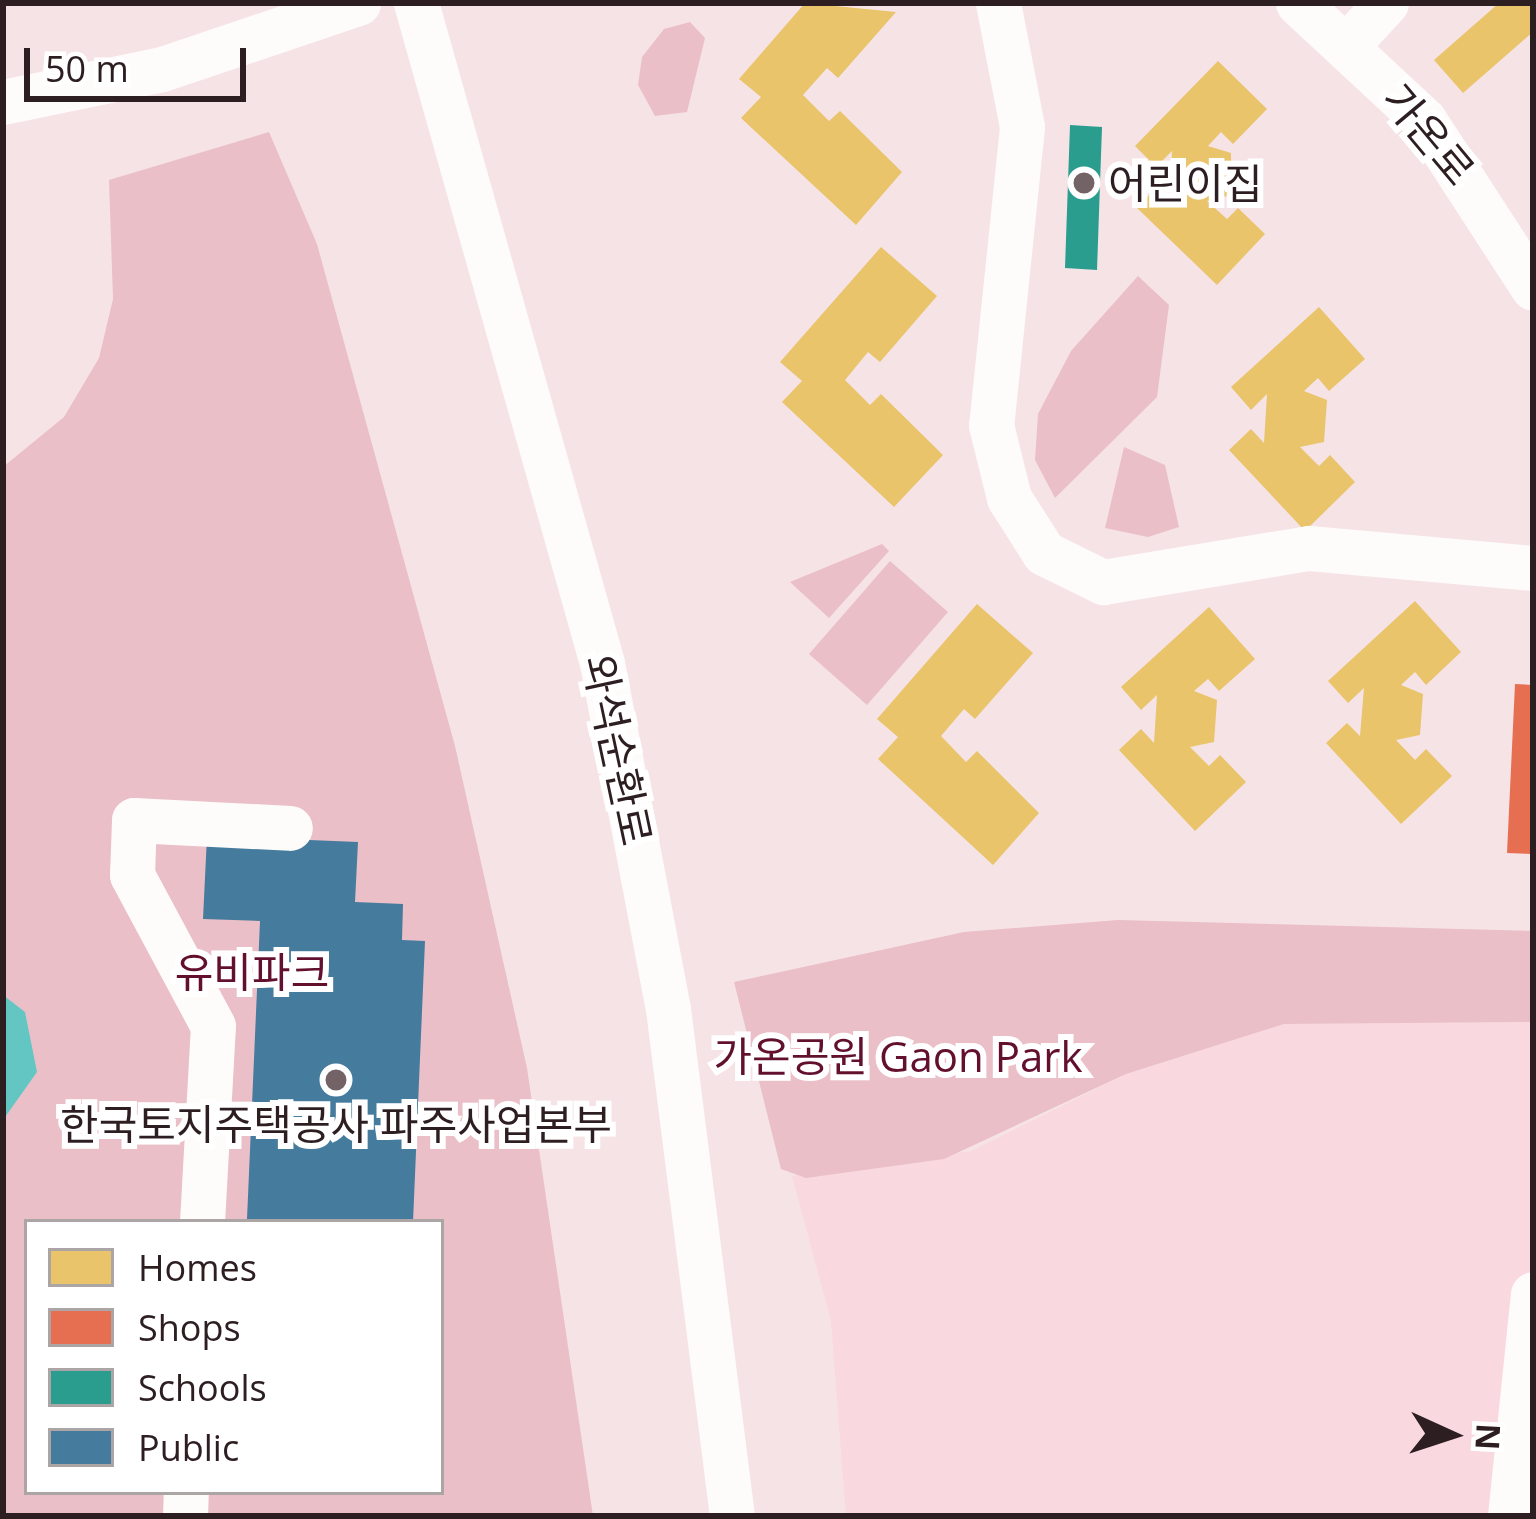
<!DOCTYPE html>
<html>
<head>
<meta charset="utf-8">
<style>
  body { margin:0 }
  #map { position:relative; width:1536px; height:1519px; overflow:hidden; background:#f6e3e6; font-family:"Open Sans","Noto Sans KR",sans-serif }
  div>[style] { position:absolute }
  .built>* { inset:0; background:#f9d9df }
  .green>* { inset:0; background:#eabfc8 }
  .water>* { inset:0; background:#64c6c3 }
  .homes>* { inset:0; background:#e9c46a }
  .shops>* { inset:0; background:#e76f51 }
  .schools>* { inset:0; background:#2a9d8f }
  .public>* { inset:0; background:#457b9d }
  .minor>* { height:45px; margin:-22.5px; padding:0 22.5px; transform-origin:22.5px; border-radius:22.5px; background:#fefbfb }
  .dots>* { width:33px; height:33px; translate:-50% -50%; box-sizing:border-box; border:6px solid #fff; border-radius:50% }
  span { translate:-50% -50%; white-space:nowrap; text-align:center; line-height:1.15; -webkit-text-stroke:12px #fff; paint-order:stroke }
  .street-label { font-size:42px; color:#2d1e21 }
  .poi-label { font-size:42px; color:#2d1e21 }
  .left { translate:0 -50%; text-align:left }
  .park-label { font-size:42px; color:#63102e }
  .frame { position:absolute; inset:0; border:6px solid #2d1e21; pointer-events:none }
  .legend { position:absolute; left:24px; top:1219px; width:420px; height:276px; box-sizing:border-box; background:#fff; border:3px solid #aba5a6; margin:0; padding:15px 21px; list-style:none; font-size:36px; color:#2d1e21 }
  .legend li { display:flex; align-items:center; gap:24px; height:60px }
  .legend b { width:60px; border:3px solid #aba5a6 }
  .north { position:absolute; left:1392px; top:1375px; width:120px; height:120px; -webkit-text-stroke:9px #fff; paint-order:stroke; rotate:93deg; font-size:33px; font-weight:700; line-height:48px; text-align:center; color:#2d1e21 }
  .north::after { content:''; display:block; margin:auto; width:42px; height:54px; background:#2d1e21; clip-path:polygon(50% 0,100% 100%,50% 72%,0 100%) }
  .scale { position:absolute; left:24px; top:48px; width:222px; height:54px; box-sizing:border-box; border:6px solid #2d1e21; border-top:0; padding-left:15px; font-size:36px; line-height:42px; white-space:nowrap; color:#2d1e21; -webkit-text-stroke:9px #fff; paint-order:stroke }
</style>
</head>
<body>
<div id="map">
  <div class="built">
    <i style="clip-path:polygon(1533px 1022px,1533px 1516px,846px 1516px,831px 1321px,792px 1176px,971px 1151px,1126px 1074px,1284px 1024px)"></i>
  </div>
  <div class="green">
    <i style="clip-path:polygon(690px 22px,705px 38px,687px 112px,655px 116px,638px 85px,642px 57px,664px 29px)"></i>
    <i style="clip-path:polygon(evenodd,269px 132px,317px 244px,455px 746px,527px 1068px,593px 1516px,3px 1516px,3px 467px,64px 417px,99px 358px,113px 299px,109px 180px,269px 132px,27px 1222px,441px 1222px,441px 1492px,27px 1492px,27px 1222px)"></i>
    <i style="clip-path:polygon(1138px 276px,1169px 305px,1157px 397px,1055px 498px,1035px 460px,1038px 414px,1071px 351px)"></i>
    <i style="clip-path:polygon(1124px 447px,1165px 465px,1179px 527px,1148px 537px,1105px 528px)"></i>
    <i style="clip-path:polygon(882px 544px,889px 551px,829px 618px,790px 582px)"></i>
    <i style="clip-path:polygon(890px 561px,948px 612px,867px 705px,809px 654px)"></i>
    <i style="clip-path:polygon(1118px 920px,1533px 931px,1533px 1022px,1284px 1024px,1126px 1074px,944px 1159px,806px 1178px,781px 1169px,734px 982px,964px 932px)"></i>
  </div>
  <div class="water">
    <i style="clip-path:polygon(3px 995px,25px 1012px,37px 1072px,3px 1120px)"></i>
  </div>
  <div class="homes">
    <i style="clip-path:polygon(805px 3px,896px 12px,838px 78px,827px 68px,803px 95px,829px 121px,840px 111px,902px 172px,856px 225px,741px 118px,761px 97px,739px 79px)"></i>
    <i style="clip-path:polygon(1499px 3px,1533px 3px,1533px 32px,1463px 93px,1434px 60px)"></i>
    <i style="clip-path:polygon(1218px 61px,1267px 109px,1233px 144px,1221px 132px,1208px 146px,1231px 153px,1231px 195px,1207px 201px,1227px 219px,1238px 208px,1265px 234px,1217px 285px,1137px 208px,1157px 187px,1170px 199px,1172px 151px,1156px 167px,1135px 146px)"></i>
    <i style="clip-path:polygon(881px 247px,937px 296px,880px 362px,868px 352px,845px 380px,870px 405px,881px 394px,943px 455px,894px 507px,782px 402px,802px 381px,780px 362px)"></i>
    <i style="clip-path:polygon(1319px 307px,1365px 359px,1329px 391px,1318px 378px,1304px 391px,1327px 400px,1324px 442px,1300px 447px,1319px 466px,1330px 455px,1355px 482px,1305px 531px,1229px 450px,1251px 429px,1264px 443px,1267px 394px,1251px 410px,1231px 387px)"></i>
    <i style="clip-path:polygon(1415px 601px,1461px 652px,1426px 685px,1415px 672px,1401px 685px,1423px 694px,1420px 735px,1396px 740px,1415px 760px,1426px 749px,1452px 776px,1401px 824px,1326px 743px,1347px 723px,1360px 736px,1364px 688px,1348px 703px,1328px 681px)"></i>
    <i style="clip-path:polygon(977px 604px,1033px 653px,975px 719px,964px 709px,941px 736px,966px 762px,977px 751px,1039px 813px,993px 865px,878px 759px,898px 737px,877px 719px)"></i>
    <i style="clip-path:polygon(1209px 607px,1255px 659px,1219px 691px,1208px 679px,1194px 691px,1217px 700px,1214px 742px,1190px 747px,1209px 766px,1220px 755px,1246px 782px,1195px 831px,1119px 750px,1141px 729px,1154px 743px,1157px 695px,1141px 710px,1121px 687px)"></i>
  </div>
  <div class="shops">
    <i style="clip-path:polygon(1515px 684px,1533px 685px,1533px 854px,1507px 853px)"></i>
  </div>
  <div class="schools">
    <i style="clip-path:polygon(1070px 125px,1102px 127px,1097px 270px,1065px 268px)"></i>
  </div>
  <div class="public">
    <i style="clip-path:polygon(207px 836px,358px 842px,355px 902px,403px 904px,402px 940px,425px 941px,413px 1222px,247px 1219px,260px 921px,203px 919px)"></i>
  </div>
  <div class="minor">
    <i style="left:416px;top:3px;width:686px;rotate:74.26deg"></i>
    <i style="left:602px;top:663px;width:352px;rotate:79.2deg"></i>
    <i style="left:668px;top:1009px;width:511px;rotate:82.81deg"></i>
    <i style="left:998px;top:3px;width:126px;rotate:79deg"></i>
    <i style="left:1022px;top:127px;width:300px;rotate:95.9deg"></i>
    <i style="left:991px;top:425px;width:75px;rotate:76.1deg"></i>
    <i style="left:1009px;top:498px;width:65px;rotate:57.5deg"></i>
    <i style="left:1044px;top:553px;width:66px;rotate:26.2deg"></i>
    <i style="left:1103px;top:582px;width:209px;rotate:-9.4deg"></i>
    <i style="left:1309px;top:548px;width:225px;rotate:5.1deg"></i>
    <i style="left:1298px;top:3px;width:172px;rotate:42.9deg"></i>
    <i style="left:1424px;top:120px;width:200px;rotate:57deg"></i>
    <i style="left:1348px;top:44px;width:56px;rotate:-47.2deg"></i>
    <i style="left:3px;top:102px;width:162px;rotate:-11.7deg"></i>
    <i style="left:162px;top:69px;width:207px;rotate:-18.6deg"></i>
    <i style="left:202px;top:1222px;width:196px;rotate:-86.8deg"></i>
    <i style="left:213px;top:1026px;width:171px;rotate:-118.2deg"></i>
    <i style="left:132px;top:875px;width:55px;rotate:-87.9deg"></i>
    <i style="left:134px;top:820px;width:156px;rotate:2.9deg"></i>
    <i style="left:185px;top:1516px;width:24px;rotate:-88deg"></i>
    <i style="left:1510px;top:1516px;width:223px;rotate:-84.1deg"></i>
  </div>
  <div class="dots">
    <i style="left:1084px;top:183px;background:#736366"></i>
    <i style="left:336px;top:1080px;background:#736366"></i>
  </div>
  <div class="street-label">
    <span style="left:1429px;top:134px;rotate:50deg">가온로</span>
    <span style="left:618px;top:750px;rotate:78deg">와석순환로</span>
  </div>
  <div class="poi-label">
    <span class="left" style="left:1108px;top:183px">어린이집</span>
    <span style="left:336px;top:1124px">한국토지주택공사 파주사업본부</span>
  </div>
  <div class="park-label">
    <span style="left:252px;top:972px">유비파크</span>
    <span style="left:898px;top:1056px">가온공원 Gaon Park</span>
  </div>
  <div class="frame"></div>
  <ul class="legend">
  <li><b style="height:33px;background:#e9c46a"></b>Homes</li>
  <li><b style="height:33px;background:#e76f51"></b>Shops</li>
  <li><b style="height:33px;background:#2a9d8f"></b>Schools</li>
  <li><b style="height:33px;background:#457b9d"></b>Public</li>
  </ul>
  <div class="north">N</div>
  <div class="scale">50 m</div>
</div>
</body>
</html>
